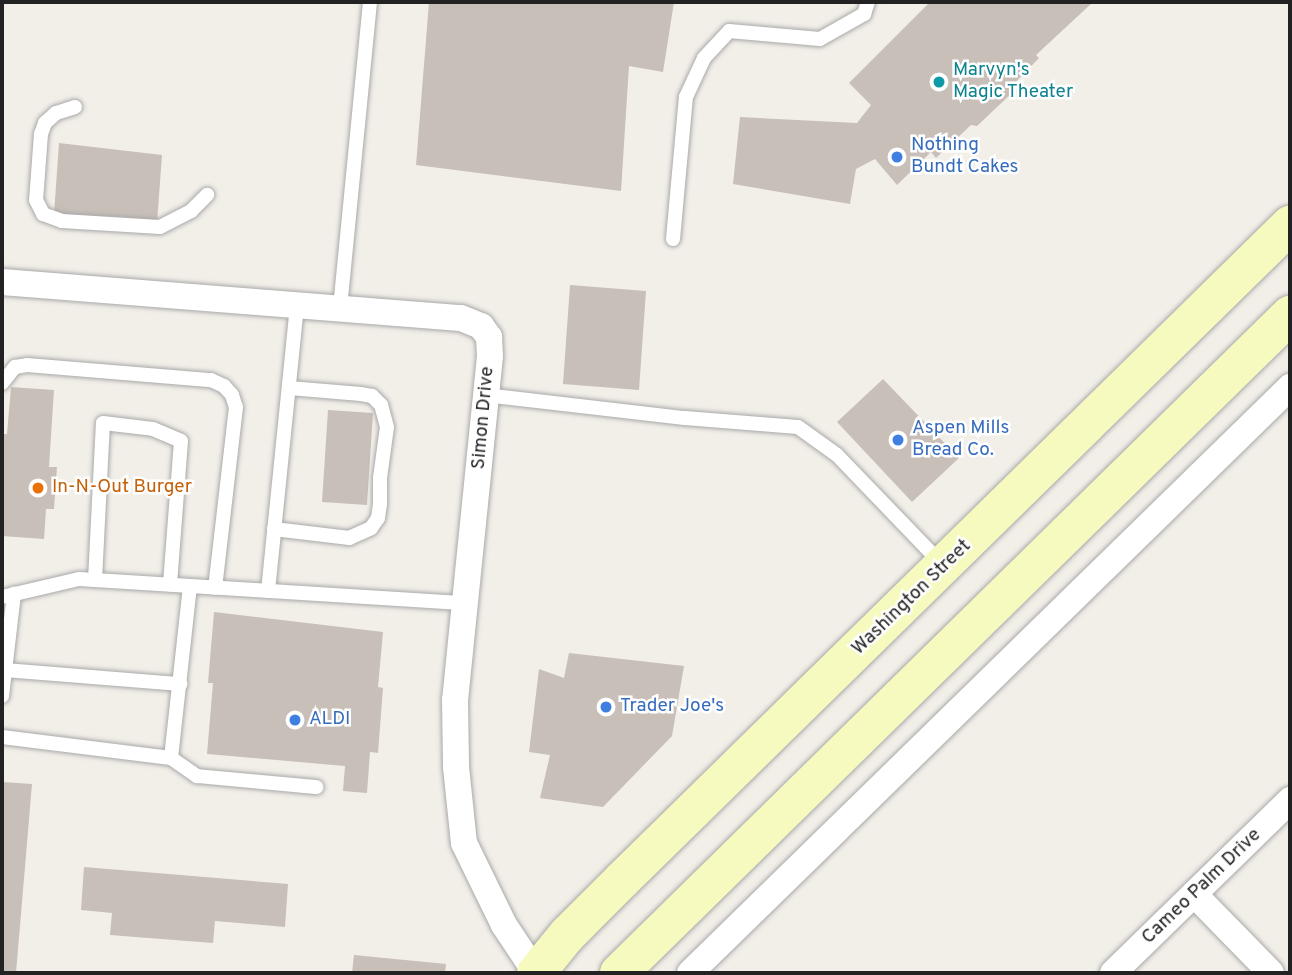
<!DOCTYPE html>
<html>
<head>
<meta charset="utf-8">
<style>
  body { margin:0 }
  #map { position:relative; width:1292px; height:975px; overflow:hidden; background:#f2efe9; font-family:Overpass,sans-serif }
  div>[style] { position:absolute }
  .building>* { inset:0; background:#c7bfb8 }
  .roads { filter:drop-shadow(0 0 2px #a9a9a9) drop-shadow(0 0 2px #a9a9a9) }
  .service>* { height:14px; margin:-7px; padding:0 7px; transform-origin:7px; border-radius:7px; background:#fff }
  .minor>* { height:26px; margin:-13px; padding:0 13px; transform-origin:13px; border-radius:13px; background:#fff }
  .secondary>* { height:38px; margin:-19px; padding:0 19px; transform-origin:19px; border-radius:19px; background:#f7fabf }
  .dots>* { width:19px; height:19px; translate:-50% -50%; box-sizing:border-box; border:4px solid #fff; border-radius:50% }
  span { translate:-50% -50%; white-space:nowrap; text-align:center; line-height:1.15; -webkit-text-stroke:5px #fff; paint-order:stroke }
  .culture-label { font-size:19px; color:#0d838f }
  .left { translate:0 -50%; text-align:left }
  .shop-label { font-size:19px; color:#366cbe }
  .street-label { font-size:19px; color:#222 }
  .food-label { font-size:19px; color:#c56008 }
  .frame { position:absolute; inset:0; border:4px solid #222; pointer-events:none }
</style>
</head>
<body>
<div id="map">
  <div class="building">
    <i style="clip-path:polygon(429px 2px,674px 2px,663px 72px,629px 66px,621px 191px,416px 165px)"></i>
    <i style="clip-path:polygon(930px 2px,1093px 2px,1036px 55px,1039px 58px,1012px 86px,1014px 91px,977px 126px,971px 125px,936px 158px,931px 152px,897px 185px,875px 159px,856px 169px,850px 204px,733px 184px,740px 117px,857px 123px,871px 105px,849px 83px)"></i>
    <i style="clip-path:polygon(59px 143px,162px 155px,157px 223px,54px 214px)"></i>
    <i style="clip-path:polygon(570px 285px,646px 291px,639px 390px,563px 384px)"></i>
    <i style="clip-path:polygon(883px 379px,959px 458px,912px 502px,837px 422px)"></i>
    <i style="clip-path:polygon(11px 387px,54px 390px,49px 467px,57px 467px,54px 509px,46px 509px,44px 539px,2px 536px,2px 434px,7px 434px)"></i>
    <i style="clip-path:polygon(328px 410px,373px 413px,367px 505px,322px 502px)"></i>
    <i style="clip-path:polygon(214px 612px,383px 632px,378px 687px,383px 688px,378px 753px,370px 752px,367px 793px,343px 791px,345px 766px,207px 754px,213px 683px,208px 683px)"></i>
    <i style="clip-path:polygon(569px 653px,684px 666px,672px 736px,603px 807px,540px 798px,550px 755px,529px 752px,539px 669px,564px 678px)"></i>
    <i style="clip-path:polygon(2px 782px,32px 784px,16px 973px,2px 973px)"></i>
    <i style="clip-path:polygon(84px 867px,288px 884px,285px 927px,215px 921px,213px 943px,110px 935px,112px 913px,81px 910px)"></i>
    <i style="clip-path:polygon(354px 955px,446px 964px,445px 973px,352px 973px)"></i>
  </div>
  <div class="roads">
    <div class="service">
      <i style="left:75px;top:107px;width:20px;rotate:162deg"></i>
      <i style="left:56px;top:113px;width:15px;rotate:138deg"></i>
      <i style="left:45px;top:123px;width:12px;rotate:110deg"></i>
      <i style="left:41px;top:134px;width:66px;rotate:94.3deg"></i>
      <i style="left:36px;top:200px;width:16px;rotate:63deg"></i>
      <i style="left:43px;top:214px;width:20px;rotate:20deg"></i>
      <i style="left:62px;top:221px;width:98px;rotate:3.5deg"></i>
      <i style="left:160px;top:227px;width:35px;rotate:-27deg"></i>
      <i style="left:191px;top:211px;width:23px;rotate:-45deg"></i>
      <i style="left:673px;top:239px;width:143px;rotate:-84.8deg"></i>
      <i style="left:686px;top:97px;width:43px;rotate:-65.2deg"></i>
      <i style="left:704px;top:58px;width:37px;rotate:-47deg"></i>
      <i style="left:729px;top:31px;width:91px;rotate:5deg"></i>
      <i style="left:820px;top:39px;width:51px;rotate:-29.6deg"></i>
      <i style="left:864px;top:14px;width:13px;rotate:-72deg"></i>
      <i style="left:340px;top:308px;width:307px;rotate:-84.4deg"></i>
      <i style="left:2px;top:383px;width:21px;rotate:-51deg"></i>
      <i style="left:15px;top:367px;width:12px;rotate:-9deg"></i>
      <i style="left:27px;top:365px;width:185px;rotate:4.7deg"></i>
      <i style="left:211px;top:380px;width:14px;rotate:25deg"></i>
      <i style="left:224px;top:386px;width:12px;rotate:48deg"></i>
      <i style="left:232px;top:395px;width:13px;rotate:72deg"></i>
      <i style="left:236px;top:407px;width:182px;rotate:96.6deg"></i>
      <i style="left:485px;top:395px;width:201px;rotate:6.6deg"></i>
      <i style="left:685px;top:418px;width:113px;rotate:4.6deg"></i>
      <i style="left:798px;top:427px;width:48px;rotate:35.7deg"></i>
      <i style="left:837px;top:455px;width:150px;rotate:46.1deg"></i>
      <i style="left:274px;top:529px;width:76px;rotate:6.8deg"></i>
      <i style="left:349px;top:538px;width:24px;rotate:-24deg"></i>
      <i style="left:371px;top:528px;width:12px;rotate:-55deg"></i>
      <i style="left:378px;top:518px;width:14px;rotate:-82deg"></i>
      <i style="left:380px;top:504px;width:26px;rotate:-90deg"></i>
      <i style="left:380px;top:478px;width:51px;rotate:-82.2deg"></i>
      <i style="left:387px;top:427px;width:23px;rotate:-105deg"></i>
      <i style="left:381px;top:405px;width:13px;rotate:-135deg"></i>
      <i style="left:372px;top:396px;width:11px;rotate:-170deg"></i>
      <i style="left:361px;top:394px;width:72px;rotate:-175.2deg"></i>
      <i style="left:95px;top:580px;width:157px;rotate:-87.1deg"></i>
      <i style="left:103px;top:423px;width:50px;rotate:6.8deg"></i>
      <i style="left:153px;top:429px;width:30px;rotate:23deg"></i>
      <i style="left:181px;top:441px;width:144px;rotate:94.4deg"></i>
      <i style="left:268px;top:591px;width:287px;rotate:-84.2deg"></i>
      <i style="left:2px;top:597px;width:79px;rotate:-13.2deg"></i>
      <i style="left:79px;top:579px;width:387px;rotate:3.6deg"></i>
      <i style="left:5px;top:670px;width:176px;rotate:4.6deg"></i>
      <i style="left:2px;top:696px;width:103px;rotate:-83.3deg"></i>
      <i style="left:2px;top:737px;width:170px;rotate:7.1deg"></i>
      <i style="left:171px;top:758px;width:173px;rotate:-83.7deg"></i>
      <i style="left:171px;top:758px;width:32px;rotate:35deg"></i>
      <i style="left:197px;top:776px;width:120px;rotate:5.3deg"></i>
    </div>
    <div class="minor">
      <i style="left:2px;top:282px;width:460px;rotate:4.5deg"></i>
      <i style="left:461px;top:318px;width:22px;rotate:22deg"></i>
      <i style="left:481px;top:326px;width:14px;rotate:54deg"></i>
      <i style="left:489px;top:337px;width:19px;rotate:87deg"></i>
      <i style="left:490px;top:356px;width:346px;rotate:95.8deg"></i>
      <i style="left:455px;top:700px;width:67px;rotate:89.1deg"></i>
      <i style="left:456px;top:767px;width:76px;rotate:84deg"></i>
      <i style="left:464px;top:843px;width:91px;rotate:64deg"></i>
      <i style="left:504px;top:925px;width:58px;rotate:56.3deg"></i>
      <i style="left:1194px;top:894px;width:110px;rotate:45.7deg"></i>
      <i style="left:690px;top:973px;width:839px;rotate:-44.32deg"></i>
      <i style="left:1113px;top:973px;width:248px;rotate:-44.3deg"></i>
    </div>
    <div class="secondary">
      <i style="left:536px;top:973px;width:49px;rotate:-50.8deg"></i>
      <i style="left:567px;top:935px;width:78px;rotate:-45deg"></i>
      <i style="left:622px;top:880px;width:936px;rotate:-44.44deg"></i>
      <i style="left:619px;top:973px;width:940px;rotate:-44.44deg"></i>
    </div>
  </div>
  <div class="dots">
    <i style="left:939px;top:82px;background:#0f9aa8"></i>
    <i style="left:897px;top:157px;background:#3f7fe0"></i>
    <i style="left:898px;top:440px;background:#3f7fe0"></i>
    <i style="left:38px;top:488px;background:#e8710a"></i>
    <i style="left:606px;top:707px;background:#3f7fe0"></i>
    <i style="left:295px;top:720px;background:#3f7fe0"></i>
  </div>
  <div class="culture-label">
    <span class="left" style="left:953px;top:82px">Marvyn's<br>Magic Theater</span>
  </div>
  <div class="shop-label">
    <span class="left" style="left:911px;top:157px">Nothing<br>Bundt Cakes</span>
    <span class="left" style="left:912px;top:440px">Aspen Mills<br>Bread Co.</span>
    <span class="left" style="left:620px;top:707px">Trader Joe's</span>
    <span class="left" style="left:309px;top:720px">ALDI</span>
  </div>
  <div class="street-label">
    <span style="left:484px;top:418px;rotate:-85deg">Simon Drive</span>
    <span style="left:912px;top:598px;rotate:-44deg">Washington Street</span>
    <span style="left:1202px;top:887px;rotate:-44deg">Cameo Palm Drive</span>
  </div>
  <div class="food-label">
    <span class="left" style="left:52px;top:488px">In-N-Out Burger</span>
  </div>
  <div class="frame"></div>
</div>
</body>
</html>
